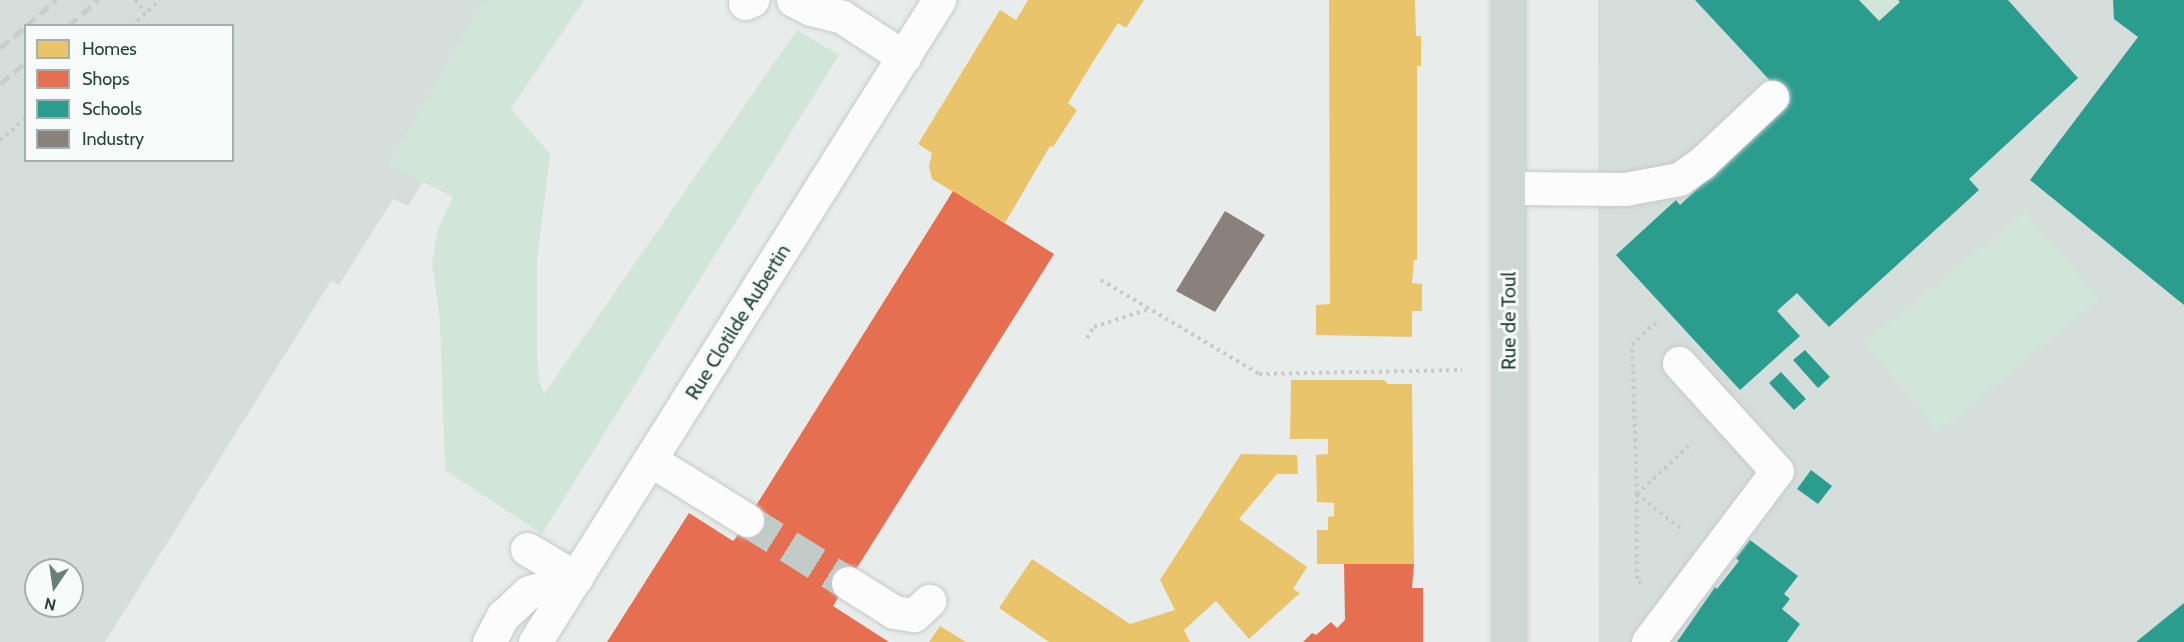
<!DOCTYPE html>
<html>
<head>
<meta charset="utf-8">
<style>
  body { margin:0 }
  #map { position:relative; width:2184px; height:642px; overflow:hidden; background:#e8edeb; font-family:Cabin,sans-serif }
  div>[style] { position:absolute }
  .built>* { inset:0; background:#d6dedb }
  .green>* { inset:0; background:#d1e6d8 }
  .homes>* { inset:0; background:#e9c46a }
  .shops>* { inset:0; background:#e76f51 }
  .schools>* { inset:0; background:#2a9d8f }
  .industry>* { inset:0; background:#8a817c }
  .minor-tunnel>* { height:33px; margin-top:-16.5px; transform-origin:0; background:repeating-linear-gradient(90deg,#c1cbc8 0 33px,transparent 0 49px) }
  .path>* { height:4px; margin-top:-2px; transform-origin:0; background:repeating-linear-gradient(90deg,#c3ccca 0 3px,transparent 0 7.5px) }
  .roads { filter:drop-shadow(0 0 2px #c5cac8) drop-shadow(0 0 2px #c5cac8) }
  .minor>* { height:33px; margin:-16.5px; padding:0 16.5px; transform-origin:16.5px; border-radius:16.5px; background:#fcfcfc }
  .major>* { height:33px; margin:-16.5px; padding:0 16.5px; transform-origin:16.5px; border-radius:16.5px; background:#cfd7d5 }
  .rail>* { height:4.5px; margin-top:-2.25px; transform-origin:0; background:repeating-linear-gradient(90deg,#c9cdcc 0 12px,transparent 0 18px) }
  span { translate:-50% -50%; white-space:nowrap; text-align:center; line-height:1.15; -webkit-text-stroke:6px #f7fbf9; paint-order:stroke }
  .street-label { font-size:20px; color:#24423a }
  .legend { position:absolute; left:24px; top:24px; width:210px; height:138px; box-sizing:border-box; background:#f7fbf9; border:2px solid #a3b1ad; margin:0; padding:8px 10px; list-style:none; font-size:18px; color:#24423a }
  .legend li { display:flex; align-items:center; gap:12px; height:30px }
  .legend b { width:30px; border:2px solid #a3b1ad }
  .north { position:absolute; left:24px; top:558px; width:60px; height:60px; box-sizing:border-box; background:#f7fbf9; border:2px solid #a3b1ad; border-radius:50%; rotate:193deg; font-size:16px; font-weight:700; line-height:24px; text-align:center; color:#24423a }
  .north::after { content:''; display:block; margin:auto; width:21px; height:27px; background:#697e78; clip-path:polygon(50% 0,100% 100%,50% 72%,0 100%) }
</style>
</head>
<body>
<div id="map">
  <div class="built">
    <i style="clip-path:polygon(evenodd,0 0,485px 0,389px 165px,423px 181px,408px 206px,393px 199px,339px 285px,331px 281px,105px 642px,0 642px,0 0,26px 26px,232px 26px,232px 160px,26px 160px,26px 26px,0 0,36px 570px,72px 570px,72px 606px,36px 606px,36px 570px)"></i>
    <i style="clip-path:polygon(1598px 0,2184px 0,2184px 642px,1599px 642px)"></i>
  </div>
  <div class="green">
    <i style="clip-path:polygon(485px 0,584px 0,511px 109px,550px 154px,537px 261px,537px 355px,539px 379px,544px 394px,797px 30px,839px 55px,542px 534px,445px 470px,440px 321px,432px 262px,438px 229px,453px 197px,389px 165px)"></i>
    <i style="clip-path:polygon(1859px 0,1898px 0,1900px 2px,1879px 21px)"></i>
    <i style="clip-path:polygon(2025px 212px,2099px 299px,1938px 432px,1865px 343px)"></i>
  </div>
  <div class="homes">
    <i style="clip-path:polygon(1028px 0,1144px 0,1126px 28px,1118px 23px,1091px 65px,1068px 103px,1077px 110px,1053px 147px,1050px 146px,1005px 223px,932px 179px,929px 166px,932px 153px,918px 144px,1000px 10px,1016px 20px)"></i>
    <i style="clip-path:polygon(1329px 0,1415px 0,1416px 36px,1421px 36px,1421px 66px,1417px 66px,1417px 260px,1414px 260px,1412px 283px,1422px 284px,1422px 311px,1412px 311px,1412px 337px,1316px 335px,1316px 305px,1330px 304px)"></i>
    <i style="clip-path:polygon(1291px 380px,1384px 380px,1388px 384px,1412px 384px,1414px 564px,1317px 564px,1317px 530px,1328px 530px,1328px 517px,1334px 516px,1334px 503px,1317px 502px,1316px 455px,1328px 454px,1328px 439px,1290px 439px)"></i>
    <i style="clip-path:polygon(1241px 454px,1297px 455px,1298px 474px,1277px 474px,1239px 519px,1307px 567px,1293px 589px,1300px 593px,1249px 639px,1216px 601px,1184px 630px,1190px 642px,1049px 642px,999px 608px,1032px 559px,1130px 624px,1175px 610px,1160px 580px)"></i>
    <i style="clip-path:polygon(940px 626px,966px 642px,929px 642px)"></i>
  </div>
  <div class="shops">
    <i style="clip-path:polygon(953px 191px,1054px 254px,833px 606px,889px 642px,607px 642px,689px 513px,733px 541px,735px 539px)"></i>
    <i style="clip-path:polygon(1344px 564px,1414px 564px,1412px 588px,1423px 588px,1423px 642px,1303px 642px,1312px 633px,1316px 635px,1331px 622px,1337px 628px,1345px 620px)"></i>
  </div>
  <div class="schools">
    <i style="clip-path:polygon(1695px 0,1859px 0,1879px 21px,1900px 2px,1898px 0,2008px 0,2078px 78px,1969px 179px,1979px 190px,1829px 327px,1797px 293px,1777px 311px,1800px 336px,1740px 390px,1616px 255px,1676px 200px,1680px 205px,1790px 102px)"></i>
    <i style="clip-path:polygon(2113px 0,2184px 0,2184px 305px,2030px 180px,2138px 37px,2114px 19px)"></i>
    <i style="clip-path:polygon(1805px 350px,1830px 377px,1818px 388px,1793px 360px)"></i>
    <i style="clip-path:polygon(1781px 372px,1806px 399px,1794px 410px,1769px 383px)"></i>
    <i style="clip-path:polygon(1811px 470px,1832px 486px,1818px 504px,1797px 489px)"></i>
    <i style="clip-path:polygon(1750px 540px,1798px 576px,1784px 594px,1790px 599px,1782px 609px,1800px 624px,1787px 642px,1677px 642px,1715px 587px,1717px 589px,1739px 561px,1736px 558px)"></i>
    <i style="clip-path:polygon(2184px 603px,2184px 642px,2136px 642px)"></i>
  </div>
  <div class="industry">
    <i style="clip-path:polygon(1225px 211px,1265px 235px,1215px 312px,1176px 291px)"></i>
  </div>
  <div class="minor-tunnel">
    <i style="left:747px;top:520px;width:119px;rotate:32deg"></i>
  </div>
  <div class="path">
    <i style="left:135px;top:0;width:17px;rotate:50deg"></i>
    <i style="left:132px;top:26px;width:38px;rotate:-43deg"></i>
    <i style="left:0;top:140px;width:34px;rotate:-40deg"></i>
    <i style="left:1101px;top:280px;width:184px;rotate:30.7deg"></i>
    <i style="left:1259px;top:374px;width:203px;rotate:-1.1deg"></i>
    <i style="left:1087px;top:338px;width:13px;rotate:-58deg"></i>
    <i style="left:1094px;top:327px;width:55px;rotate:-18.1deg"></i>
    <i style="left:1680px;top:528px;width:55px;rotate:-141.7deg"></i>
    <i style="left:1637px;top:494px;width:76px;rotate:-42.9deg"></i>
    <i style="left:1641px;top:583px;width:6px;rotate:-135deg"></i>
    <i style="left:1637px;top:579px;width:85px;rotate:-90deg"></i>
    <i style="left:1637px;top:494px;width:149px;rotate:-91.9deg"></i>
    <i style="left:1632px;top:345px;width:31px;rotate:-45deg"></i>
    <i style="left:1654px;top:323px;width:4px;rotate:45deg"></i>
  </div>
  <div class="roads">
    <div class="minor">
      <i style="left:793px;top:0;width:20px;rotate:27deg"></i>
      <i style="left:811px;top:9px;width:32px;rotate:14deg"></i>
      <i style="left:842px;top:17px;width:74px;rotate:32.8deg"></i>
      <i style="left:745px;top:3px;width:8px;rotate:-23deg"></i>
      <i style="left:1509px;top:188px;width:116px;rotate:0.5deg"></i>
      <i style="left:1625px;top:189px;width:55px;rotate:-10.5deg"></i>
      <i style="left:1679px;top:179px;width:29px;rotate:-35deg"></i>
      <i style="left:1703px;top:162px;width:95px;rotate:-43.3deg"></i>
      <i style="left:652px;top:461px;width:112px;rotate:31.8deg"></i>
      <i style="left:527px;top:549px;width:57px;rotate:30.6deg"></i>
      <i style="left:848px;top:583px;width:54px;rotate:32.2deg"></i>
      <i style="left:894px;top:612px;width:20px;rotate:9deg"></i>
      <i style="left:914px;top:615px;width:21px;rotate:-43deg"></i>
      <i style="left:489px;top:642px;width:30px;rotate:-62deg"></i>
      <i style="left:503px;top:616px;width:35px;rotate:-43deg"></i>
      <i style="left:529px;top:592px;width:49px;rotate:-16.6deg"></i>
      <i style="left:535px;top:642px;width:759px;rotate:-57.82deg"></i>
      <i style="left:1648px;top:642px;width:214px;rotate:-53deg"></i>
      <i style="left:1777px;top:471px;width:146px;rotate:-132.2deg"></i>
    </div>
    <div class="major">
      <i style="left:1508px;top:0;width:642px;rotate:89.91deg"></i>
    </div>
  </div>
  <div class="rail">
    <i style="left:26px;top:26px;width:40px;rotate:-41deg"></i>
    <i style="left:68px;top:26px;width:40px;rotate:-41deg"></i>
    <i style="left:0;top:48px;width:34px;rotate:-40deg"></i>
    <i style="left:0;top:84px;width:34px;rotate:-40deg"></i>
  </div>
  <div class="street-label">
    <span style="left:1509px;top:321px;rotate:-90deg">Rue de Toul</span>
    <span style="left:738px;top:322px;rotate:-58deg">Rue Clotilde Aubertin</span>
  </div>
  <ul class="legend">
  <li><b style="height:16px;background:#e9c46a"></b>Homes</li>
  <li><b style="height:16px;background:#e76f51"></b>Shops</li>
  <li><b style="height:16px;background:#2a9d8f"></b>Schools</li>
  <li><b style="height:16px;background:#8a817c"></b>Industry</li>
  </ul>
  <div class="north">N</div>
</div>
</body>
</html>
